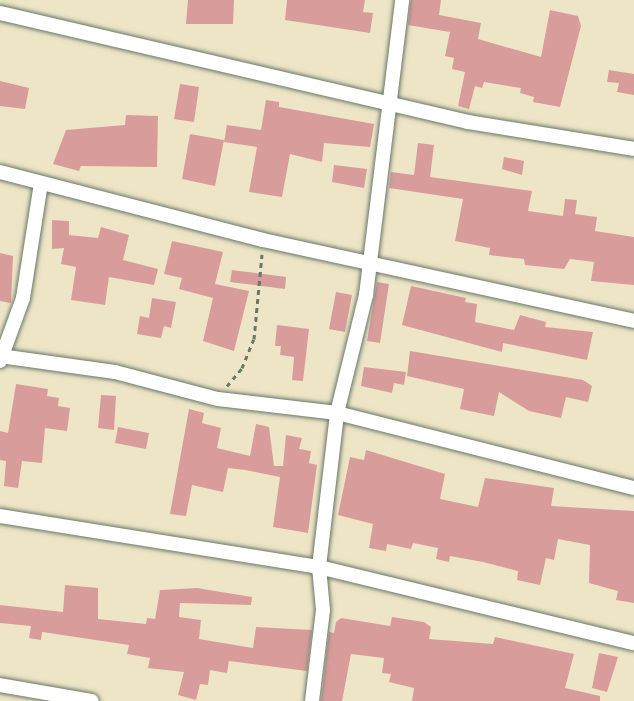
<!DOCTYPE html>
<html>
<head>
<meta charset="utf-8">
<style>
  body { margin:0 }
  #map { position:relative; width:634px; height:701px; overflow:hidden; background:#eee5c7; font-family:"Libre Bodoni",serif }
  div>[style] { position:absolute }
  .building>* { inset:0; background:#d89d9a }
  .path>* { height:3px; margin-top:-1.5px; transform-origin:0; background:repeating-linear-gradient(90deg,#677867 0 4.5px,transparent 0 9px) }
  .roads { filter:drop-shadow(0 0 2px #677867) drop-shadow(0 0 2px #677867) }
  .street>* { height:14px; margin:-7px; padding:0 7px; transform-origin:7px; border-radius:7px; background:#fff }
  span { translate:-50% -50%; white-space:nowrap; text-align:center; line-height:1.15; -webkit-text-stroke:4.5px #fff; paint-order:stroke }
</style>
</head>
<body>
<div id="map">
  <div class="building">
    <i style="clip-path:polygon(188px 0,234px 0,233px 24px,186px 24px)"></i>
    <i style="clip-path:polygon(287px 0,365px 0,363px 12px,373px 13px,370px 33px,285px 20px)"></i>
    <i style="clip-path:polygon(411px 0,441px 0,439px 15px,481px 23px,478px 39px,541px 57px,550px 10px,578px 16px,581px 26px,560px 107px,533px 102px,534px 97px,520px 93px,521px 88px,484px 82px,482px 88px,475px 86px,469px 109px,458px 106px,465px 72px,452px 69px,454px 58px,445px 56px,450px 32px,408px 25px)"></i>
    <i style="clip-path:polygon(609px 70px,634px 74px,634px 95px,617px 92px,619px 83px,607px 82px)"></i>
    <i style="clip-path:polygon(0 81px,29px 88px,25px 109px,0 106px)"></i>
    <i style="clip-path:polygon(180px 84px,199px 87px,194px 122px,174px 119px)"></i>
    <i style="clip-path:polygon(266px 100px,279px 102px,279px 107px,374px 124px,370px 147px,324px 143px,322px 162px,290px 154px,282px 197px,249px 192px,257px 147px,224px 142px,227px 125px,261px 130px)"></i>
    <i style="clip-path:polygon(126px 115px,158px 116px,157px 167px,81px 166px,79px 171px,53px 164px,66px 130px,125px 125px)"></i>
    <i style="clip-path:polygon(190px 134px,224px 140px,215px 186px,182px 179px)"></i>
    <i style="clip-path:polygon(418px 143px,434px 145px,430px 177px,532px 191px,528px 211px,563px 216px,565px 199px,577px 200px,575px 214px,597px 217px,595px 231px,634px 237px,634px 285px,591px 281px,594px 262px,570px 259px,564px 269px,525px 265px,524px 259px,489px 255px,490px 248px,455px 241px,463px 199px,389px 188px,391px 172px,414px 175px)"></i>
    <i style="clip-path:polygon(504px 157px,524px 161px,522px 175px,502px 169px)"></i>
    <i style="clip-path:polygon(334px 165px,367px 169px,364px 188px,332px 182px)"></i>
    <i style="clip-path:polygon(52px 220px,69px 221px,69px 235px,98px 238px,101px 227px,129px 235px,123px 260px,158px 269px,154px 285px,109px 277px,105px 305px,71px 300px,76px 267px,61px 264px,64px 248px,52px 249px)"></i>
    <i style="clip-path:polygon(172px 241px,223px 252px,215px 284px,249px 291px,234px 351px,203px 341px,213px 298px,179px 289px,182px 278px,164px 274px)"></i>
    <i style="clip-path:polygon(0 253px,13px 256px,11px 303px,0 301px)"></i>
    <i style="clip-path:polygon(232px 270px,286px 277px,285px 289px,230px 282px)"></i>
    <i style="clip-path:polygon(377px 282px,389px 284px,380px 343px,367px 341px)"></i>
    <i style="clip-path:polygon(411px 286px,466px 298px,465px 302px,477px 304px,475px 322px,514px 330px,520px 315px,546px 322px,545px 327px,593px 332px,587px 360px,503px 343px,502px 352px,402px 325px)"></i>
    <i style="clip-path:polygon(336px 292px,352px 295px,345px 332px,329px 329px)"></i>
    <i style="clip-path:polygon(152px 298px,176px 302px,171px 328px,164px 326px,161px 338px,137px 334px,140px 316px,149px 318px)"></i>
    <i style="clip-path:polygon(277px 325px,309px 329px,303px 381px,292px 380px,294px 357px,280px 355px,281px 346px,275px 346px)"></i>
    <i style="clip-path:polygon(410px 351px,583px 380px,592px 386px,588px 402px,566px 397px,561px 418px,529px 411px,499px 392px,494px 416px,460px 409px,464px 389px,407px 376px)"></i>
    <i style="clip-path:polygon(364px 367px,406px 372px,404px 385px,394px 383px,392px 393px,361px 386px)"></i>
    <i style="clip-path:polygon(16px 384px,48px 389px,47px 396px,59px 398px,58px 406px,70px 408px,67px 431px,45px 428px,42px 463px,22px 461px,18px 488px,4px 486px,6px 461px,0 460px,0 431px,8px 433px)"></i>
    <i style="clip-path:polygon(101px 395px,116px 396px,114px 430px,98px 428px)"></i>
    <i style="clip-path:polygon(189px 409px,204px 413px,202px 423px,221px 428px,217px 448px,250px 456px,256px 424px,269px 427px,274px 466px,283px 466px,286px 435px,302px 438px,299px 449px,311px 451px,309px 463px,317px 465px,308px 533px,273px 527px,280px 477px,245px 470px,228px 468px,223px 492px,192px 485px,186px 516px,170px 514px)"></i>
    <i style="clip-path:polygon(118px 427px,149px 433px,146px 449px,115px 443px)"></i>
    <i style="clip-path:polygon(366px 450px,445px 474px,440px 499px,478px 507px,485px 478px,554px 488px,551px 506px,634px 511px,634px 603px,616px 600px,618px 591px,589px 583px,590px 545px,558px 539px,554px 560px,546px 558px,540px 585px,517px 580px,518px 571px,483px 562px,450px 556px,449px 562px,436px 559px,438px 548px,413px 543px,411px 549px,387px 544px,386px 551px,369px 548px,373px 524px,338px 515px,350px 457px,364px 460px)"></i>
    <i style="clip-path:polygon(65px 585px,98px 588px,98px 619px,146px 624px,147px 618px,155px 619px,160px 590px,197px 588px,252px 597px,251px 605px,180px 603px,179px 617px,201px 620px,199px 639px,253px 648px,256px 627px,312px 630px,307px 671px,229px 661px,227px 673px,210px 670px,208px 685px,200px 684px,196px 700px,178px 695px,184px 672px,148px 668px,150px 658px,127px 654px,129px 645px,42px 632px,41px 640px,29px 638px,31px 626px,0 623px,0 605px,63px 612px)"></i>
    <i style="clip-path:polygon(392px 617px,424px 622px,431px 627px,429px 639px,493px 644px,495px 637px,574px 654px,565px 688px,600px 696px,600px 701px,412px 701px,414px 688px,389px 682px,391px 674px,382px 673px,384px 658px,351px 654px,342px 701px,321px 701px,329px 632px,334px 633px,336px 622px,341px 618px,390px 626px)"></i>
    <i style="clip-path:polygon(599px 653px,618px 657px,607px 692px,592px 688px)"></i>
  </div>
  <div class="path">
    <i style="left:227px;top:386px;width:23px;rotate:-50deg"></i>
    <i style="left:242px;top:368px;width:31px;rotate:-68deg"></i>
    <i style="left:254px;top:339px;width:85px;rotate:-84.6deg"></i>
  </div>
  <div class="roads">
    <div class="street">
      <i style="left:0;top:13px;width:481px;rotate:13.1deg"></i>
      <i style="left:468px;top:122px;width:168px;rotate:9.2deg"></i>
      <i style="left:0;top:172px;width:272px;rotate:14.5deg"></i>
      <i style="left:263px;top:240px;width:380px;rotate:12.3deg"></i>
      <i style="left:0;top:356px;width:116px;rotate:7.9deg"></i>
      <i style="left:115px;top:372px;width:106px;rotate:14.7deg"></i>
      <i style="left:218px;top:399px;width:120px;rotate:6.7deg"></i>
      <i style="left:337px;top:413px;width:306px;rotate:14.2deg"></i>
      <i style="left:0;top:361px;width:67px;rotate:-69.9deg"></i>
      <i style="left:23px;top:298px;width:116px;rotate:-81.1deg"></i>
      <i style="left:0;top:516px;width:323px;rotate:9.1deg"></i>
      <i style="left:319px;top:567px;width:324px;rotate:13.6deg"></i>
      <i style="left:0;top:685px;width:93px;rotate:9.9deg"></i>
      <i style="left:312px;top:701px;width:92px;rotate:-83.1deg"></i>
      <i style="left:323px;top:610px;width:43px;rotate:-95.3deg"></i>
      <i style="left:319px;top:567px;width:155px;rotate:-83.3deg"></i>
      <i style="left:337px;top:413px;width:122px;rotate:-76.2deg"></i>
      <i style="left:366px;top:295px;width:297px;rotate:-83deg"></i>
    </div>
  </div>
</div>
</body>
</html>
